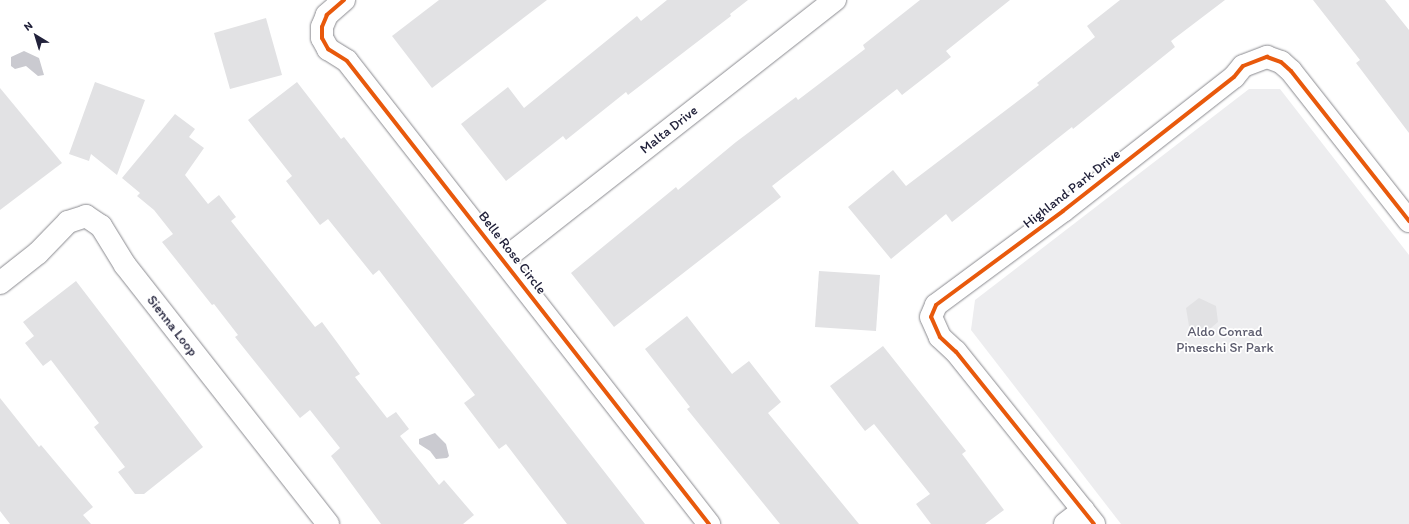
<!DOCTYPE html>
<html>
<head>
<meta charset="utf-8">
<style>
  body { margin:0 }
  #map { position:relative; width:1409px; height:524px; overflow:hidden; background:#fff; font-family:Itim,sans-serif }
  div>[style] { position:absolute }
  .green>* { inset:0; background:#ededef }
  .water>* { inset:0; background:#cacad0 }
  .building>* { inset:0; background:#e2e2e4 }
  .roads { filter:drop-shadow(0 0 1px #8a8a8f) drop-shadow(0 0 1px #8a8a8f) }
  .street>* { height:22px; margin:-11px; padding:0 11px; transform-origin:11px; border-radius:11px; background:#fff }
  .secondary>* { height:22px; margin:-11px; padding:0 11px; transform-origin:11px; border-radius:11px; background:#fff }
  .cycleway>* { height:4px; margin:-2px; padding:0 2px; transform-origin:2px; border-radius:2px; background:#e8590c }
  span { translate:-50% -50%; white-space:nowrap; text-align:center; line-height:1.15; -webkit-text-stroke:3.5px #fff; paint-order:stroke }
  .street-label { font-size:14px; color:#22223b }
  .park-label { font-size:14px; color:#5b5b6d }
  .north { position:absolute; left:16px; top:16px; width:40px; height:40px; -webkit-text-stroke:3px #fff; paint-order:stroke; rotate:322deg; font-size:11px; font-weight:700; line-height:16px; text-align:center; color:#22223b }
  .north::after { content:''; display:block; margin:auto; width:14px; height:18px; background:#22223b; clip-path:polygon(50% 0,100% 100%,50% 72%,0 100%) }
</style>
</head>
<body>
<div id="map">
  <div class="green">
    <i style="clip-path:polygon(1249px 89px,1280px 89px,1409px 255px,1409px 524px,1121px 524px,971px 330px,975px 300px)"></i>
  </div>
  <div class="water">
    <i style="clip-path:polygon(24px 51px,39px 58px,44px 75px,38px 76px,26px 66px,15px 69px,11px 66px,11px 57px)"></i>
    <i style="clip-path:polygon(435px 433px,446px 444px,449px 456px,447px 458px,436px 459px,430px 451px,419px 444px,419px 439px)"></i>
  </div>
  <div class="building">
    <i style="clip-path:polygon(439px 0,547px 0,432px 88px,392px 36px)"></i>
    <i style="clip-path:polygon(667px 0,748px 0,730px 14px,731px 16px,628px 95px,626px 92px,566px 140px,563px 136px,506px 181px,461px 124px,508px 87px,524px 108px,637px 16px,641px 21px)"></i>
    <i style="clip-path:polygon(920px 0,1010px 0,946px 51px,951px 57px,902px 95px,897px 89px,772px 186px,781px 197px,614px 327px,571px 273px,676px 187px,678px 190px,736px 142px,796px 97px,798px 100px,865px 49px,863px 45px)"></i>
    <i style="clip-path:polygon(1120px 0,1225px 0,1171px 41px,1175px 47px,1073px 129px,1072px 127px,952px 222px,946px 214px,891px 259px,848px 207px,893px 170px,906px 186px,1039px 85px,1037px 83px,1095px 37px,1087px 26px)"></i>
    <i style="clip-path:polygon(1313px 0,1385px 0,1409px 30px,1409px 133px,1356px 63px,1360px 60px)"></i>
    <i style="clip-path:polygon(266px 18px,282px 75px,230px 89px,214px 33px)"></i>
    <i style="clip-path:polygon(95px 82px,145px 100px,117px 175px,91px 154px,89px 161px,69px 154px)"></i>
    <i style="clip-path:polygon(297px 82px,341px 139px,344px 137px,645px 524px,567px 524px,506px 444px,499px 449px,464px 403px,475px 395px,379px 270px,373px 275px,328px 219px,320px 225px,286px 181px,292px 176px,248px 120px)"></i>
    <i style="clip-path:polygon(0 88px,62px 163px,0 210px)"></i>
    <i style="clip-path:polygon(175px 114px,195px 129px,189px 137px,204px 148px,185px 175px,208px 204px,219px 195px,236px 217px,231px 221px,270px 270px,315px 327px,322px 322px,339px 345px,360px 374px,355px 377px,387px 418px,396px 412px,409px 429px,400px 436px,439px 485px,444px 480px,474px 515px,463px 524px,381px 524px,331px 456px,340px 448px,310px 410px,300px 418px,235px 337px,238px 335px,214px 304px,212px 305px,162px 242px,173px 234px,154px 210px,137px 196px,140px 193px,122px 178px)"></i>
    <i style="clip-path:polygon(819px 271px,880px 275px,876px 331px,815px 327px)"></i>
    <i style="clip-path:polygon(76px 281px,203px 447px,144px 494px,135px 494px,118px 472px,125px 467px,94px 427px,99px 423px,51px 360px,43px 366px,25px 343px,34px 336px,23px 322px)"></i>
    <i style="clip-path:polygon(1199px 298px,1216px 306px,1218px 322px,1205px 333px,1189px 326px,1186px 308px)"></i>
    <i style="clip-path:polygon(687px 316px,732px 374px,749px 361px,781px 402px,768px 413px,859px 524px,780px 524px,687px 409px,690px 407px,645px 349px)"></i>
    <i style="clip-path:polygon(883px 346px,966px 451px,962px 454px,1004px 510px,985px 524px,931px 524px,916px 504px,930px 494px,874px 424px,865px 431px,830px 386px)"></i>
    <i style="clip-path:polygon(0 398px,39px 447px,41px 445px,93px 507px,83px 515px,91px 524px,10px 524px,0 511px)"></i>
  </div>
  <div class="roads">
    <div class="street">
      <i style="left:344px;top:0;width:23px;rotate:139deg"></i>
      <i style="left:327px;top:15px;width:13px;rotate:113deg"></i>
      <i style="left:322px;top:27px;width:11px;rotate:90deg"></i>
      <i style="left:322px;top:38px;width:13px;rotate:61deg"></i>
      <i style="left:328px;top:49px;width:22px;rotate:32deg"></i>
      <i style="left:347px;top:61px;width:588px;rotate:51.98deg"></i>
      <i style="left:503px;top:260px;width:422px;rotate:-38.1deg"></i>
      <i style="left:0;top:283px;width:48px;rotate:-38.3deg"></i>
      <i style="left:38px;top:253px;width:43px;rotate:-45.9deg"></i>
      <i style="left:68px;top:222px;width:19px;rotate:-18deg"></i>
      <i style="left:86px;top:216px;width:18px;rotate:34deg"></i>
      <i style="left:101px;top:226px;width:46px;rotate:58.4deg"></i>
      <i style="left:125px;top:265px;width:329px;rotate:51.9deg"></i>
      <i style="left:1094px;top:524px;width:221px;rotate:-128.7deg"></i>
      <i style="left:956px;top:352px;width:22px;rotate:-137deg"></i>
      <i style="left:940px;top:337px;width:22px;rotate:-114deg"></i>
      <i style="left:931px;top:317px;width:13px;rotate:-67deg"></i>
      <i style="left:936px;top:305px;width:158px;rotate:-36.5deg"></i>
      <i style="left:1063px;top:211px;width:217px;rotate:-38.1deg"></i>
      <i style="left:1234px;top:77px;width:14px;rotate:-51deg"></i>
      <i style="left:1243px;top:66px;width:26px;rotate:-21deg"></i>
      <i style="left:1267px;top:57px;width:15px;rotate:20deg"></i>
      <i style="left:1281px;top:62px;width:13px;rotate:42deg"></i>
      <i style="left:1291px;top:71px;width:191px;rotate:51.8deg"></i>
    </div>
    <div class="secondary">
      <i style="left:1065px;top:524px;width:23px;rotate:-38deg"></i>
    </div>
  </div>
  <div class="cycleway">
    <i style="left:344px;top:0;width:23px;rotate:139deg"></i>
    <i style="left:327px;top:15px;width:13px;rotate:113deg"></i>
    <i style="left:322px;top:27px;width:11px;rotate:90deg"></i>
    <i style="left:322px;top:38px;width:13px;rotate:61deg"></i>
    <i style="left:328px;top:49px;width:22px;rotate:32deg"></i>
    <i style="left:347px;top:61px;width:588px;rotate:51.98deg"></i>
    <i style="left:1094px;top:524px;width:221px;rotate:-128.7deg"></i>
    <i style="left:956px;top:352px;width:22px;rotate:-137deg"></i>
    <i style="left:940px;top:337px;width:22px;rotate:-114deg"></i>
    <i style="left:931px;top:317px;width:13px;rotate:-67deg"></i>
    <i style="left:936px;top:305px;width:158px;rotate:-36.5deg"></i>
    <i style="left:1063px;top:211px;width:217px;rotate:-38.1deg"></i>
    <i style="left:1234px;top:77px;width:14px;rotate:-51deg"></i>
    <i style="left:1243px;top:66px;width:26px;rotate:-21deg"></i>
    <i style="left:1267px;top:57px;width:15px;rotate:20deg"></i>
    <i style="left:1281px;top:62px;width:13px;rotate:42deg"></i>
    <i style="left:1291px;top:71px;width:191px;rotate:51.8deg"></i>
  </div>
  <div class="street-label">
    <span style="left:669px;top:130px;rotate:-38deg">Malta Drive</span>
    <span style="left:1072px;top:189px;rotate:-38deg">Highland Park Drive</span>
    <span style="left:512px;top:253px;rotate:52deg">Belle Rose Circle</span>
    <span style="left:172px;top:326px;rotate:52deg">Sienna Loop</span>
  </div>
  <div class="park-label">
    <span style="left:1225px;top:340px">Aldo Conrad<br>Pineschi Sr Park</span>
  </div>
  <div class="north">N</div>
</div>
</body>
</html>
